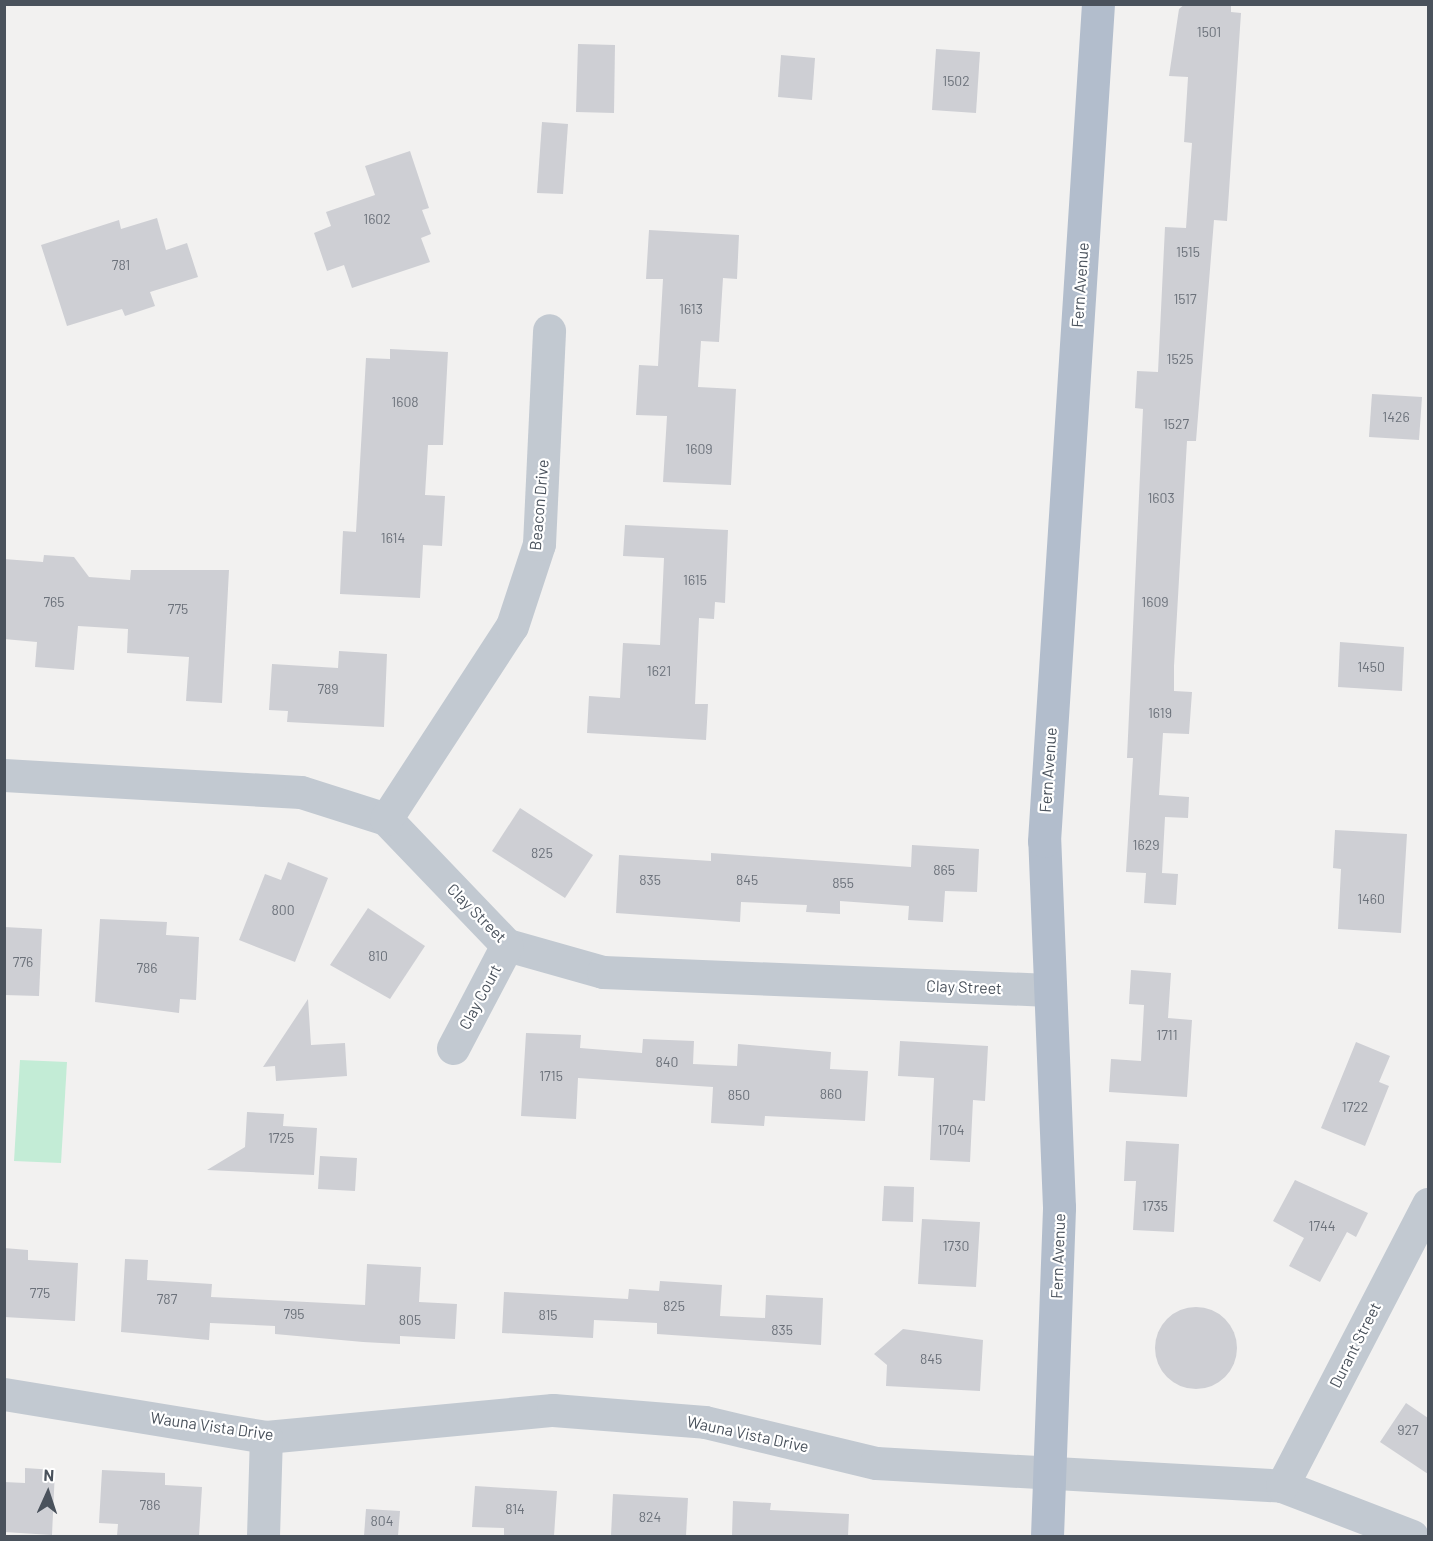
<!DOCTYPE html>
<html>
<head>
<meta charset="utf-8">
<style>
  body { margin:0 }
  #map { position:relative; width:1433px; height:1541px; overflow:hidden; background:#f2f1f0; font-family:Barlow,sans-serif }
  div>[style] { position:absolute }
  .green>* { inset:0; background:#c3ecd6 }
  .building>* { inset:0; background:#cecfd4 }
  .round { border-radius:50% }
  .minor>* { height:33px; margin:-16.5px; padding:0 16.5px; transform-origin:16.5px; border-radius:16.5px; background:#c2c9d1 }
  .major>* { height:33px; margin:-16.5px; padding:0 16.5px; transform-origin:16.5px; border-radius:16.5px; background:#b2bdcc }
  span { translate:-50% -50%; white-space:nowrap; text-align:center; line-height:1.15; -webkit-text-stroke:4.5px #fff; paint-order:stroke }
  .number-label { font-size:14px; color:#6b717a }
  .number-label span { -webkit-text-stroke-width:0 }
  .street-label { font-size:16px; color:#4a525c }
  .frame { position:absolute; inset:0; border:6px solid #4a525c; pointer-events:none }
  .north { position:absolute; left:18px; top:1463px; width:60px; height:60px; -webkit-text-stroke:4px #fff; paint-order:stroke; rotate:3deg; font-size:16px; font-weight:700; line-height:24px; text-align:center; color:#4a525c }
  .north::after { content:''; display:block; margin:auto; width:21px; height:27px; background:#4a525c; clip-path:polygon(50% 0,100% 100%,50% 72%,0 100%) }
</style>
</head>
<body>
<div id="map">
  <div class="green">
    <i style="clip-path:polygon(20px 1060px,67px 1062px,61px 1163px,14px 1161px)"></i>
  </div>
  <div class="building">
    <i style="clip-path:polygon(1185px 4px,1231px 4px,1231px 12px,1241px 13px,1227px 221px,1214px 220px,1196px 441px,1187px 441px,1174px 666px,1174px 691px,1192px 692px,1189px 734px,1163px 733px,1159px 795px,1189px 797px,1188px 818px,1165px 817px,1162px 873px,1178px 874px,1176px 905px,1144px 903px,1146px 873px,1126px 872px,1133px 758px,1127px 758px,1143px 409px,1135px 408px,1137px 371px,1158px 372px,1165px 227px,1186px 228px,1192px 143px,1184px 142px,1188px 77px,1169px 76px,1179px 9px)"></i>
    <i style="clip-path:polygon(578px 44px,615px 45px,614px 113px,576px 112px)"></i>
    <i style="clip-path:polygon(936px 49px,980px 52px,976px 113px,932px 110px)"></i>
    <i style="clip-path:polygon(781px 55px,815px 58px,812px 100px,778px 97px)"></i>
    <i style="clip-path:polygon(542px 122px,568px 124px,563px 194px,537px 193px)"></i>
    <i style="clip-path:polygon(410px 151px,429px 208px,422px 210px,431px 234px,421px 238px,430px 262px,352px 288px,344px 265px,327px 271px,314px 233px,331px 226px,326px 212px,375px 195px,365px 166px)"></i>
    <i style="clip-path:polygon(157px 218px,166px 250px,187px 243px,198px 277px,150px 292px,155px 306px,125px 316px,122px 309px,67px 326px,41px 245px,119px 220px,121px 229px)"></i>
    <i style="clip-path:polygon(649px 230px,739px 235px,737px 279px,723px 278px,719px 342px,701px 341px,698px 387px,736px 389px,731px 485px,663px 482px,667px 416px,636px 415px,639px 365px,658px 366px,663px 279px,646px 279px)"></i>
    <i style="clip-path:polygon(390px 349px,448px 352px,443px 445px,428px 445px,425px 495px,445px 496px,442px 546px,423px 545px,420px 598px,340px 594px,343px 531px,356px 532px,366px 358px,390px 359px)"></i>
    <i style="clip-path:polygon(1372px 394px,1422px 397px,1419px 440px,1369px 437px)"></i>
    <i style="clip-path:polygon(625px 525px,728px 530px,725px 603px,715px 602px,714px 619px,699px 618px,695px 704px,708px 704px,706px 740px,587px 733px,589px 696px,620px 698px,623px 643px,660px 645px,664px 558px,623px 556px)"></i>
    <i style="clip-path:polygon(44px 555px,74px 557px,89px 577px,130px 580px,131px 570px,229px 570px,222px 703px,186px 701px,189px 657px,127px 653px,128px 629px,78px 626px,74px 670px,35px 667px,37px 642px,4px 639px,4px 559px,43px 562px)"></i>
    <i style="clip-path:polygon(1340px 642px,1404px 647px,1402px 691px,1338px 687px)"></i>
    <i style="clip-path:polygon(339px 651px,387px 654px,384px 727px,287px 722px,288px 711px,269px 710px,272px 664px,338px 668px)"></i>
    <i style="clip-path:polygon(520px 808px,593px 855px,565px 898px,492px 851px)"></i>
    <i style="clip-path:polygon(1335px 830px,1407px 834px,1401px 933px,1338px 929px,1341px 869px,1333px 868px)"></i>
    <i style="clip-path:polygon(912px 845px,979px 849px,977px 892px,945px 891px,943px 922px,908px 920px,909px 906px,840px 901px,840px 914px,806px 912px,807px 905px,741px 902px,740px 922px,616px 913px,619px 855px,711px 861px,711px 853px,911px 867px)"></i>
    <i style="clip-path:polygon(288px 862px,328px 878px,295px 962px,239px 940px,265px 874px,281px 880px)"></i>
    <i style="clip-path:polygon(368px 908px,425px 946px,390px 999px,330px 965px)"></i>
    <i style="clip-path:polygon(100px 919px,167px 922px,166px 935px,199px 937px,196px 1000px,180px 999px,179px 1013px,95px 1002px)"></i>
    <i style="clip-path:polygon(4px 927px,42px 929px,39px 996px,4px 995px)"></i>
    <i style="clip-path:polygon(1131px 970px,1171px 973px,1168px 1018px,1192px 1020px,1187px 1097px,1109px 1092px,1111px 1059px,1141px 1061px,1144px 1005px,1129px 1004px)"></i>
    <i style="clip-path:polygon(308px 999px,311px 1045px,345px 1043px,347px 1076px,276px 1081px,275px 1066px,263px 1067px)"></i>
    <i style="clip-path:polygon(526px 1033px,581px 1035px,580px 1048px,642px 1053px,643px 1039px,694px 1041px,693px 1064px,737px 1066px,738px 1044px,831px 1052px,830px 1069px,868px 1071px,865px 1121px,765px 1116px,764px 1126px,711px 1123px,713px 1087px,578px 1078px,576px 1119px,521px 1116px)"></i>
    <i style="clip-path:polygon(900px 1041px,988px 1046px,985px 1101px,973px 1100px,970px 1162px,930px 1160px,934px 1078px,898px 1076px)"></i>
    <i style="clip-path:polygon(1356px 1042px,1390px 1056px,1379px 1082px,1389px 1086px,1365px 1146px,1321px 1128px)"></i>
    <i style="clip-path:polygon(247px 1112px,284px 1114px,283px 1126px,317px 1128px,314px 1175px,207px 1170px,245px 1147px)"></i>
    <i style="clip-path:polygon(1126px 1141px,1179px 1144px,1174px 1232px,1133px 1230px,1136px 1181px,1124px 1181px)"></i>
    <i style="clip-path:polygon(320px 1156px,357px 1158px,355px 1191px,318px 1189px)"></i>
    <i style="clip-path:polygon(1295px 1180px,1368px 1213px,1356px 1237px,1347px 1232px,1320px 1282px,1289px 1266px,1304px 1238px,1273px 1221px)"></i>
    <i style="clip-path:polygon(884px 1186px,914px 1187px,913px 1222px,882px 1221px)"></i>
    <i style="clip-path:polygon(922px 1219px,980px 1222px,976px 1287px,918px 1284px)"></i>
    <i style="clip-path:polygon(4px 1248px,28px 1250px,28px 1260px,78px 1263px,75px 1321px,4px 1317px)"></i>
    <i style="clip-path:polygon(125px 1259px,148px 1260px,147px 1280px,212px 1284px,211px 1297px,365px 1305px,367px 1264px,421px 1267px,419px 1302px,457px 1304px,455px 1339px,400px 1336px,400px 1344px,363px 1342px,275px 1334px,275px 1326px,210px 1323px,209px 1340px,121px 1332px)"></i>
    <i style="clip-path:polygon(660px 1281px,722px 1285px,720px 1316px,765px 1318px,766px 1295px,823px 1298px,821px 1345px,657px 1334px,657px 1323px,594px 1320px,593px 1338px,502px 1333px,504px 1292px,628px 1299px,629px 1289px,659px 1291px)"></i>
    <i class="round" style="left:1155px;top:1307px;width:82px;height:82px"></i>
    <i style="clip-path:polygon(903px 1329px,983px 1340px,980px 1391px,886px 1386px,887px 1365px,874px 1354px)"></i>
    <i style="clip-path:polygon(1406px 1403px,1428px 1418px,1428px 1474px,1380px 1442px)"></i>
    <i style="clip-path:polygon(25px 1468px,55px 1470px,52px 1535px,4px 1532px,4px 1482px,25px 1483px)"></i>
    <i style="clip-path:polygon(102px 1470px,165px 1473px,165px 1485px,202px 1487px,199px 1536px,117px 1536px,118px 1524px,99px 1523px)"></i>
    <i style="clip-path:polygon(475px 1486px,557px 1491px,554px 1536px,504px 1536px,504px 1528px,472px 1527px)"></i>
    <i style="clip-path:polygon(613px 1494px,688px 1498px,686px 1536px,611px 1536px)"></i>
    <i style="clip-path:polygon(733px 1501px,771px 1503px,770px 1510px,849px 1514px,848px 1536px,732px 1536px)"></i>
    <i style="clip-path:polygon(366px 1509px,400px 1511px,398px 1536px,364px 1536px)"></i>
  </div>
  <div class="minor">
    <i style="left:4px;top:775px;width:297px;rotate:3.3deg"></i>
    <i style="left:301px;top:792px;width:89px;rotate:17.6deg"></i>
    <i style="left:386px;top:819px;width:175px;rotate:46.2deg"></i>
    <i style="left:507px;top:945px;width:100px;rotate:15.7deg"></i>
    <i style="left:603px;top:972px;width:446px;rotate:2.3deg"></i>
    <i style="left:386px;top:819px;width:230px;rotate:-56.9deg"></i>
    <i style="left:512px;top:626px;width:86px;rotate:-71.8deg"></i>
    <i style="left:539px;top:544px;width:214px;rotate:-87.3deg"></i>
    <i style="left:453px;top:1048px;width:116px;rotate:-62.3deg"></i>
    <i style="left:4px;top:1394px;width:266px;rotate:9.3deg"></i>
    <i style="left:266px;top:1437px;width:288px;rotate:-5.4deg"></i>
    <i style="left:553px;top:1410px;width:152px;rotate:4.5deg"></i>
    <i style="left:705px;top:1422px;width:176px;rotate:13.5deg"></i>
    <i style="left:876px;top:1463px;width:407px;rotate:3.2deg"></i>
    <i style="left:1282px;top:1486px;width:139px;rotate:21deg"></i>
    <i style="left:1282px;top:1486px;width:318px;rotate:-62.6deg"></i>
    <i style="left:263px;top:1536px;width:99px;rotate:-88.3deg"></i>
  </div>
  <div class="major">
    <i style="left:1047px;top:1536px;width:329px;rotate:-87.9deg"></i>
    <i style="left:1059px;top:1207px;width:366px;rotate:-92.3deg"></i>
    <i style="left:1044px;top:841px;width:839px;rotate:-86.31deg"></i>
  </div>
  <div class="number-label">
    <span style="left:1209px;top:32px">1501</span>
    <span style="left:956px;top:81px">1502</span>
    <span style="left:377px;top:219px">1602</span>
    <span style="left:1188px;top:252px">1515</span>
    <span style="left:121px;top:265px">781</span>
    <span style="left:1185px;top:299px">1517</span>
    <span style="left:691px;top:309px">1613</span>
    <span style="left:1180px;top:359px">1525</span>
    <span style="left:405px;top:402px">1608</span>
    <span style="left:1396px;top:417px">1426</span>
    <span style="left:1176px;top:424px">1527</span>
    <span style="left:699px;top:449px">1609</span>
    <span style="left:1161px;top:498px">1603</span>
    <span style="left:393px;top:538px">1614</span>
    <span style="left:695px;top:580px">1615</span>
    <span style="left:54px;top:602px">765</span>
    <span style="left:1155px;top:602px">1609</span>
    <span style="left:178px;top:609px">775</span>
    <span style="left:1371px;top:667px">1450</span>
    <span style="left:659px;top:671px">1621</span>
    <span style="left:328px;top:689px">789</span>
    <span style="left:1160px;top:713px">1619</span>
    <span style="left:1146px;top:845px">1629</span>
    <span style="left:542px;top:853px">825</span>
    <span style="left:944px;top:870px">865</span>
    <span style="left:650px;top:880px">835</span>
    <span style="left:747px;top:880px">845</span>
    <span style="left:843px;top:883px">855</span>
    <span style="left:1371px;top:899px">1460</span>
    <span style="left:283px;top:910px">800</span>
    <span style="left:378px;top:956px">810</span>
    <span style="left:23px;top:962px">776</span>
    <span style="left:147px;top:968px">786</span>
    <span style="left:1167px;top:1035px">1711</span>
    <span style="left:667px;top:1062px">840</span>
    <span style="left:551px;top:1076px">1715</span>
    <span style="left:831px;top:1094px">860</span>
    <span style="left:739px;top:1095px">850</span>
    <span style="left:1355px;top:1107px">1722</span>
    <span style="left:951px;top:1130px">1704</span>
    <span style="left:281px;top:1138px">1725</span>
    <span style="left:1155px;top:1206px">1735</span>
    <span style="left:1322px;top:1226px">1744</span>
    <span style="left:956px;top:1246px">1730</span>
    <span style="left:40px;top:1293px">775</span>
    <span style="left:167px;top:1299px">787</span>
    <span style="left:674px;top:1306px">825</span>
    <span style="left:294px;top:1314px">795</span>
    <span style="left:548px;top:1315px">815</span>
    <span style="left:410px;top:1320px">805</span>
    <span style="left:782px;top:1330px">835</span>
    <span style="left:931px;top:1359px">845</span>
    <span style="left:1408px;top:1430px">927</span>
    <span style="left:150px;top:1505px">786</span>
    <span style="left:515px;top:1509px">814</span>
    <span style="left:650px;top:1517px">824</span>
    <span style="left:382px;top:1521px">804</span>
  </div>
  <div class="street-label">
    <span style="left:1080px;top:285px;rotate:-86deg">Fern Avenue</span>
    <span style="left:539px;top:505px;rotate:-85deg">Beacon Drive</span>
    <span style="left:1048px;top:770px;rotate:-86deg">Fern Avenue</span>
    <span style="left:477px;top:913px;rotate:45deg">Clay Street</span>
    <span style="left:964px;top:987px;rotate:2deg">Clay Street</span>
    <span style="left:480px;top:997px;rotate:-62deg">Clay Court</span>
    <span style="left:1058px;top:1256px;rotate:-88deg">Fern Avenue</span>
    <span style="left:1355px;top:1345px;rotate:-63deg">Durant Street</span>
    <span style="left:212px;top:1426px;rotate:8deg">Wauna Vista Drive</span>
    <span style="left:748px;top:1434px;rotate:12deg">Wauna Vista Drive</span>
  </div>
  <div class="frame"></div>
  <div class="north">N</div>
</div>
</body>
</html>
